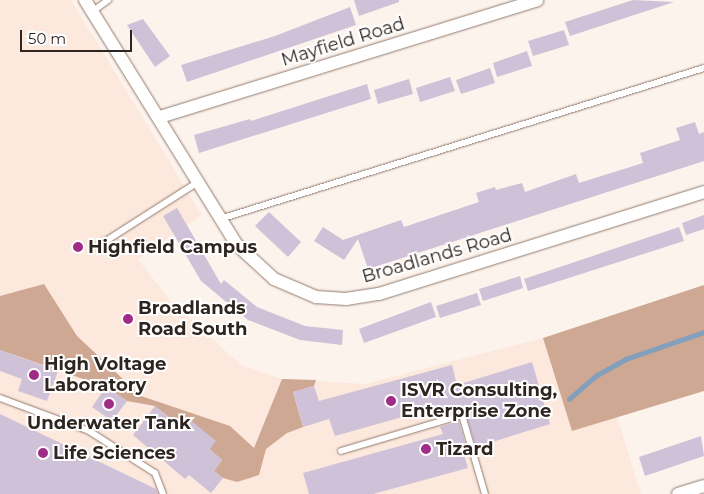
<!DOCTYPE html>
<html>
<head>
<meta charset="utf-8">
<style>
  body { margin:0 }
  #map { position:relative; width:704px; height:494px; overflow:hidden; background:#fdf3ed; font-family:Montserrat,sans-serif }
  div>[style] { position:absolute }
  .built>* { inset:0; background:#fce8dd }
  .forest>* { inset:0; background:#cea893 }
  .stream>* { height:4.5px; margin:-2.25px; padding:0 2.25px; transform-origin:2.25px; border-radius:2.25px; background:#829fbc }
  .building>* { inset:0; background:#cfc1d7 }
  .roads { filter:drop-shadow(0 0 1px #917b6e) drop-shadow(0 0 1px #917b6e) }
  .service>* { height:6px; margin:-3px; padding:0 3px; transform-origin:3px; border-radius:3px; background:#fff }
  .minor>* { height:12px; margin:-6px; padding:0 6px; transform-origin:6px; border-radius:6px; background:#fff }
  .dots>* { width:14px; height:14px; translate:-50% -50%; box-sizing:border-box; border:2px solid #fff; border-radius:50% }
  span { translate:-50% -50%; white-space:nowrap; text-align:center; line-height:1.15; -webkit-text-stroke:4px #fff; paint-order:stroke }
  .street-label { font-size:18px; color:#2f2520 }
  .poi-label { font-size:18px; color:#2f2520; font-weight:700 }
  .left { translate:0 -50%; text-align:left }
  .scale { position:absolute; left:20px; top:30px; width:112px; height:22px; box-sizing:border-box; border:2px solid #2f2520; border-top:0; padding-left:6px; font-size:15px; line-height:18px; white-space:nowrap; color:#2f2520; -webkit-text-stroke:4px #fff; paint-order:stroke }
</style>
</head>
<body>
<div id="map">
  <div class="built">
    <i style="clip-path:polygon(0 0,71px 0,202px 215px,138px 259px,171px 302px,241px 365px,282px 379px,365px 384px,543px 338px,572px 431px,617px 417px,641px 494px,0 494px)"></i>
  </div>
  <div class="forest">
    <i style="clip-path:polygon(44px 284px,77px 336px,141px 396px,230px 426px,254px 448px,282px 379px,316px 380px,314px 386px,293px 392px,303px 427px,287px 433px,266px 449px,259px 475px,237px 482px,223px 478px,214px 471px,222px 460px,155px 406px,127px 401px,106px 387px,0 350px,0 296px)"></i>
    <i style="clip-path:polygon(704px 285px,704px 391px,572px 431px,543px 338px)"></i>
  </div>
  <div class="stream">
    <i style="left:569px;top:399px;width:37px;rotate:-41deg"></i>
    <i style="left:597px;top:375px;width:33px;rotate:-29deg"></i>
    <i style="left:626px;top:359px;width:83px;rotate:-19.1deg"></i>
  </div>
  <div class="building">
    <i style="clip-path:polygon(354px 0,399px 0,399px 2px,359px 16px)"></i>
    <i style="clip-path:polygon(633px 0,674px 2px,570px 36px,565px 22px)"></i>
    <i style="clip-path:polygon(350px 7px,356px 25px,187px 82px,181px 65px,275px 36px)"></i>
    <i style="clip-path:polygon(143px 19px,170px 56px,155px 67px,127px 25px)"></i>
    <i style="clip-path:polygon(564px 30px,569px 45px,533px 56px,528px 41px)"></i>
    <i style="clip-path:polygon(527px 51px,532px 66px,497px 77px,493px 63px)"></i>
    <i style="clip-path:polygon(490px 68px,495px 83px,461px 94px,456px 80px)"></i>
    <i style="clip-path:polygon(450px 77px,455px 91px,420px 102px,416px 88px)"></i>
    <i style="clip-path:polygon(409px 79px,413px 94px,378px 104px,374px 90px)"></i>
    <i style="clip-path:polygon(367px 84px,371px 99px,199px 153px,194px 135px,250px 119px,251px 121px)"></i>
    <i style="clip-path:polygon(695px 122px,699px 134px,704px 132px,704px 161px,368px 269px,358px 239px,344px 260px,314px 241px,323px 227px,343px 240px,401px 220px,404px 227px,479px 202px,476px 193px,495px 187px,496px 190px,522px 183px,525px 192px,576px 174px,579px 183px,643px 163px,640px 153px,680px 140px,676px 128px)"></i>
    <i style="clip-path:polygon(177px 208px,221px 284px,224px 280px,257px 307px,305px 326px,343px 330px,342px 345px,300px 340px,248px 320px,201px 281px,163px 216px)"></i>
    <i style="clip-path:polygon(269px 212px,301px 242px,288px 257px,255px 226px)"></i>
    <i style="clip-path:polygon(704px 215px,704px 229px,686px 235px,682px 223px)"></i>
    <i style="clip-path:polygon(679px 227px,684px 241px,528px 291px,524px 279px)"></i>
    <i style="clip-path:polygon(520px 276px,523px 288px,483px 301px,479px 289px)"></i>
    <i style="clip-path:polygon(477px 293px,481px 305px,440px 318px,436px 306px)"></i>
    <i style="clip-path:polygon(431px 302px,436px 317px,364px 343px,359px 329px)"></i>
    <i style="clip-path:polygon(0 350px,58px 371px,47px 401px,18px 391px,22px 379px,0 371px)"></i>
    <i style="clip-path:polygon(532px 362px,550px 424px,476px 447px,464px 410px,437px 417px,434px 408px,335px 436px,329px 419px,303px 427px,293px 392px,314px 386px,319px 401px,452px 365px,457px 385px)"></i>
    <i style="clip-path:polygon(106px 387px,127px 401px,112px 421px,92px 407px)"></i>
    <i style="clip-path:polygon(155px 406px,182px 428px,189px 419px,216px 441px,210px 449px,222px 460px,214px 471px,223px 478px,211px 493px,189px 475px,185px 479px,133px 435px)"></i>
    <i style="clip-path:polygon(0 414px,156px 489px,158px 494px,0 494px)"></i>
    <i style="clip-path:polygon(459px 421px,467px 449px,463px 451px,468px 468px,373px 494px,309px 494px,303px 473px,443px 434px,440px 427px)"></i>
    <i style="clip-path:polygon(701px 436px,704px 456px,645px 476px,639px 457px)"></i>
  </div>
  <div class="roads">
    <div class="service">
      <i style="left:93px;top:11px;width:19px;rotate:-36deg"></i>
      <i style="left:220px;top:219px;width:507px;rotate:-17.33deg"></i>
      <i style="left:98px;top:246px;width:119px;rotate:-32.6deg"></i>
      <i style="left:0;top:398px;width:95px;rotate:20.3deg"></i>
      <i style="left:89px;top:431px;width:78px;rotate:32.5deg"></i>
      <i style="left:155px;top:473px;width:22px;rotate:69deg"></i>
      <i style="left:341px;top:451px;width:126px;rotate:-16.6deg"></i>
      <i style="left:462px;top:415px;width:82px;rotate:73.8deg"></i>
    </div>
    <div class="minor">
      <i style="left:85px;top:0;width:287px;rotate:58.2deg"></i>
      <i style="left:236px;top:244px;width:52px;rotate:42.6deg"></i>
      <i style="left:274px;top:279px;width:46px;rotate:23.2deg"></i>
      <i style="left:316px;top:297px;width:30px;rotate:4deg"></i>
      <i style="left:346px;top:299px;width:33px;rotate:-9deg"></i>
      <i style="left:379px;top:294px;width:341px;rotate:-17.4deg"></i>
      <i style="left:160px;top:117px;width:395px;rotate:-17.2deg"></i>
      <i style="left:678px;top:494px;width:27px;rotate:-17deg"></i>
    </div>
  </div>
  <div class="dots">
    <i style="left:78px;top:247px;background:#9f2c87"></i>
    <i style="left:128px;top:319px;background:#9f2c87"></i>
    <i style="left:34px;top:375px;background:#9f2c87"></i>
    <i style="left:391px;top:401px;background:#9f2c87"></i>
    <i style="left:109px;top:404px;background:#9f2c87"></i>
    <i style="left:426px;top:449px;background:#9f2c87"></i>
    <i style="left:43px;top:453px;background:#9f2c87"></i>
  </div>
  <div class="street-label">
    <span style="left:343px;top:42px;rotate:-17deg">Mayfield Road</span>
    <span style="left:437px;top:256px;rotate:-16deg">Broadlands Road</span>
  </div>
  <div class="poi-label">
    <span class="left" style="left:88px;top:247px">Highfield Campus</span>
    <span class="left" style="left:138px;top:319px">Broadlands<br>Road South</span>
    <span class="left" style="left:44px;top:375px">High Voltage<br>Laboratory</span>
    <span class="left" style="left:401px;top:401px">ISVR Consulting,<br>Enterprise Zone</span>
    <span style="left:109px;top:423px">Underwater Tank</span>
    <span class="left" style="left:436px;top:449px">Tizard</span>
    <span class="left" style="left:53px;top:453px">Life Sciences</span>
  </div>
  <div class="scale">50 m</div>
</div>
</body>
</html>
